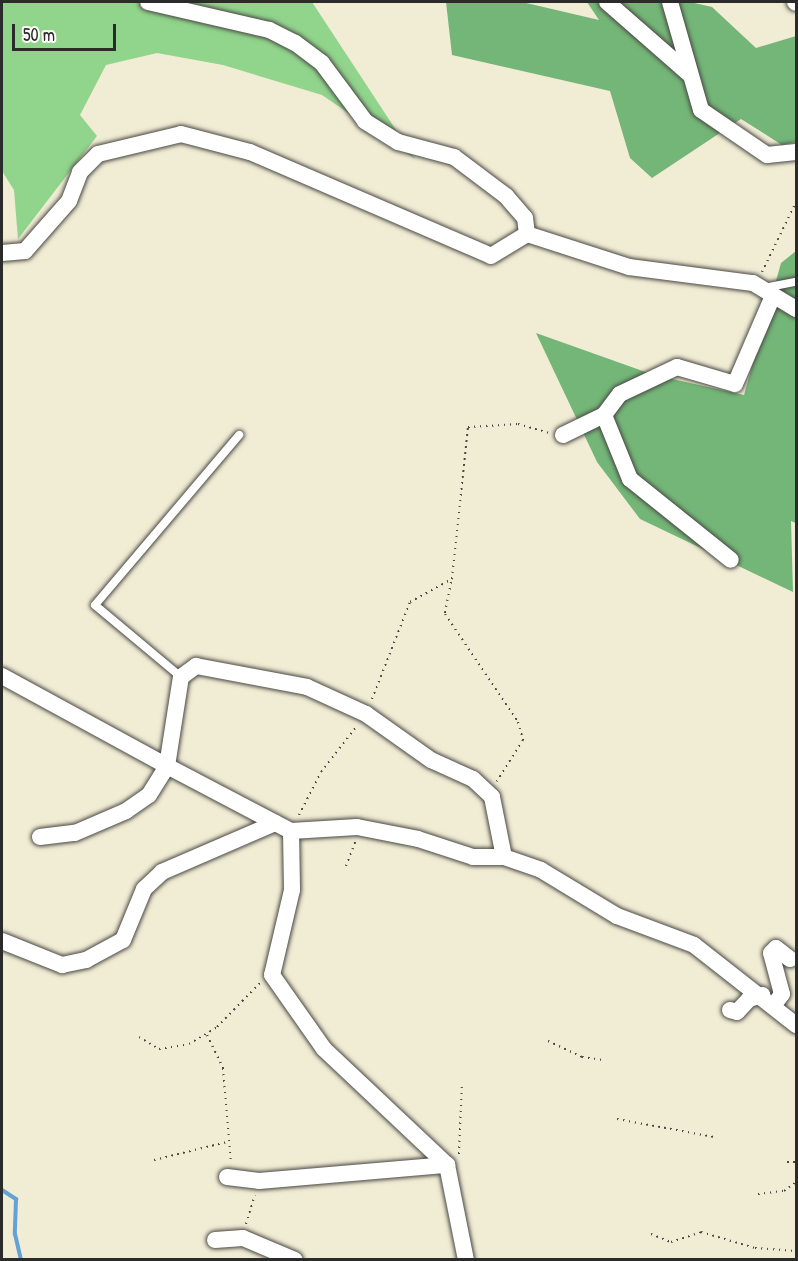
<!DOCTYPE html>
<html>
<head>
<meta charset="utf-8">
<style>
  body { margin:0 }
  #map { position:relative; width:798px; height:1261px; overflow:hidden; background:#f1ecd4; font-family:"Patrick Hand",sans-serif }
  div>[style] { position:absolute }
  .green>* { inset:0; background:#91d48c }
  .forest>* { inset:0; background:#74b678 }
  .stream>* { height:4px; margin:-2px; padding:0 2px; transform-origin:2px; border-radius:2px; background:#64a1d6 }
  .path>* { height:2px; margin-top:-1px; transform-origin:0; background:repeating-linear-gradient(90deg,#494844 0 1.5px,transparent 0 6px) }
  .roads { filter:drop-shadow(0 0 2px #494844) drop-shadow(0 0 2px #494844) }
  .service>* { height:8px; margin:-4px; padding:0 4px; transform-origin:4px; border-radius:4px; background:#fff }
  .minor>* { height:16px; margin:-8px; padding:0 8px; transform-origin:8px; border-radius:8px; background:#fff }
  span { translate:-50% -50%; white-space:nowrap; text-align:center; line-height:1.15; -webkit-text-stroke:6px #fdfcf7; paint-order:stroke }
  .frame { position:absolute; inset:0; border:3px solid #2b2b2b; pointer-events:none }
  .scale { position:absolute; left:12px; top:24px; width:104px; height:27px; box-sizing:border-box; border:3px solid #2b2b2b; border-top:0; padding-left:8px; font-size:18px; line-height:21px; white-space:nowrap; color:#2b2b2b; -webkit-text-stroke:4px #fdfcf7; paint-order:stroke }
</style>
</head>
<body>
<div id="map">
  <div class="green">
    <i style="clip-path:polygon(2px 2px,312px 2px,415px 159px,322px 95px,223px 65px,157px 53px,106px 65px,80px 115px,97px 136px,18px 239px,14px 190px,2px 171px)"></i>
  </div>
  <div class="forest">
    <i style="clip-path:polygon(446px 2px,522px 2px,599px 20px,587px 2px,690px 2px,712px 7px,756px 48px,796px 36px,796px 142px,782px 145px,741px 119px,652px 178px,630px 158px,610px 91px,452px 55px)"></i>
    <i style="clip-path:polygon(796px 251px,796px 523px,791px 521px,793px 592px,640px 519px,597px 462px,536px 333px,654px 375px,744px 395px,781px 263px)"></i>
  </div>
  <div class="stream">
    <i style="left:2px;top:1190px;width:17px;rotate:33deg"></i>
    <i style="left:16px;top:1199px;width:35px;rotate:92deg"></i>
    <i style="left:15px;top:1234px;width:27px;rotate:77deg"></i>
  </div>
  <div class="path">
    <i style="left:762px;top:272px;width:78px;rotate:-64.1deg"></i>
    <i style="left:451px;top:582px;width:33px;rotate:101deg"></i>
    <i style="left:445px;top:614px;width:130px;rotate:55.9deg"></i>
    <i style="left:518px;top:722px;width:19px;rotate:74deg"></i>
    <i style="left:523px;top:740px;width:49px;rotate:122.4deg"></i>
    <i style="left:372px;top:699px;width:104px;rotate:-68.6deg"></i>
    <i style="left:410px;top:602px;width:48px;rotate:-28.7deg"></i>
    <i style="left:452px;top:579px;width:153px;rotate:-84deg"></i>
    <i style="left:468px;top:427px;width:50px;rotate:-3.4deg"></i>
    <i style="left:518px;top:424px;width:33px;rotate:16deg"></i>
    <i style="left:299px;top:815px;width:48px;rotate:-62.9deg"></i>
    <i style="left:321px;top:772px;width:57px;rotate:-52.1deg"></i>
    <i style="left:346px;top:866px;width:26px;rotate:-69deg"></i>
    <i style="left:207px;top:1035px;width:37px;rotate:64deg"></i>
    <i style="left:223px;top:1068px;width:95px;rotate:85.2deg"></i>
    <i style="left:139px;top:1037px;width:23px;rotate:31deg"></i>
    <i style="left:159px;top:1049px;width:30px;rotate:-9deg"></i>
    <i style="left:189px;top:1044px;width:33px;rotate:-31deg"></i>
    <i style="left:217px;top:1027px;width:62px;rotate:-45.7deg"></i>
    <i style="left:548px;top:1041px;width:38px;rotate:25deg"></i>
    <i style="left:582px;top:1057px;width:21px;rotate:8deg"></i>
    <i style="left:617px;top:1119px;width:99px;rotate:10.5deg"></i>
    <i style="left:459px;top:1154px;width:72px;rotate:-87.6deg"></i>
    <i style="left:154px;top:1160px;width:75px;rotate:-13.9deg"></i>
    <i style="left:787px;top:1162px;width:9px"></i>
    <i style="left:758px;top:1194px;width:26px;rotate:-7deg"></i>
    <i style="left:784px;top:1191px;width:15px;rotate:-37deg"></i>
    <i style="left:246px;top:1224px;width:30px;rotate:-73deg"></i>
    <i style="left:651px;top:1234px;width:22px;rotate:22deg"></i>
    <i style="left:671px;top:1242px;width:32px;rotate:-18deg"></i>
    <i style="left:701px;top:1232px;width:56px;rotate:16.5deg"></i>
    <i style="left:755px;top:1248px;width:41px;rotate:4.2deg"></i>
  </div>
  <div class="roads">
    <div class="service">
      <i style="left:764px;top:288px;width:33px;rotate:-11deg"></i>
      <i style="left:181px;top:677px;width:112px;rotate:-140.1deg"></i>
      <i style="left:95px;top:605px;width:223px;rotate:-49.7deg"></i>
    </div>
    <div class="minor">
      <i style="left:607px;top:2px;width:108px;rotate:41.2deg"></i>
      <i style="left:670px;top:2px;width:112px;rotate:74deg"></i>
      <i style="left:701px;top:110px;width:80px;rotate:34.3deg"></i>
      <i style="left:767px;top:155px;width:29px;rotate:-6deg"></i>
      <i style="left:795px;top:2px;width:1px;rotate:45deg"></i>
      <i style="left:527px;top:234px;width:107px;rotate:17.9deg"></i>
      <i style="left:629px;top:267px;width:125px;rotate:7.4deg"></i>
      <i style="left:753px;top:283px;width:50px;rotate:31.2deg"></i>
      <i style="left:2px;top:253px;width:23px;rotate:-5deg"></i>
      <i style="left:25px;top:251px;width:67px;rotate:-48.7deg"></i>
      <i style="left:69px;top:201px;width:31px;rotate:-69deg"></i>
      <i style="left:80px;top:172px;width:25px;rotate:-45deg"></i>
      <i style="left:98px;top:154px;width:85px;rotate:-13.5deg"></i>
      <i style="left:181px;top:134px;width:71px;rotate:14.6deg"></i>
      <i style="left:250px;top:152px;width:262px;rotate:23.3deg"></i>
      <i style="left:491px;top:256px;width:42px;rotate:-31.4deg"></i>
      <i style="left:527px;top:234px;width:16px;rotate:-97deg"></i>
      <i style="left:525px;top:218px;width:29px;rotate:-131deg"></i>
      <i style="left:506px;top:196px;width:65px;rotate:-143.1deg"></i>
      <i style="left:454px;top:157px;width:58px;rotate:-165deg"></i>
      <i style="left:398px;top:142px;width:39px;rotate:-148deg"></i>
      <i style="left:365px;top:121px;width:72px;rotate:-126.6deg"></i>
      <i style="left:322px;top:63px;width:34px;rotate:-143deg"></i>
      <i style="left:295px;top:43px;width:29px;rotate:-153deg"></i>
      <i style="left:269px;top:30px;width:124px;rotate:-167deg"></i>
      <i style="left:604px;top:415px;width:69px;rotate:67.9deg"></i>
      <i style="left:630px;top:479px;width:129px;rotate:38.7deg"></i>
      <i style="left:563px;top:435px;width:46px;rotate:-26deg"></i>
      <i style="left:604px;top:415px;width:26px;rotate:-53deg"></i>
      <i style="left:620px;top:394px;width:63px;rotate:-25.3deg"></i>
      <i style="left:677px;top:367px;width:60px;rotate:16.3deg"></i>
      <i style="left:735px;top:384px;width:94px;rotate:-66.7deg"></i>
      <i style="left:2px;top:676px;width:188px;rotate:28.6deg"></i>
      <i style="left:167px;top:766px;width:90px;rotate:-81.1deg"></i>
      <i style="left:181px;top:677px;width:19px;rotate:-36deg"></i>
      <i style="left:196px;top:666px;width:113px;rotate:10.7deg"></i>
      <i style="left:307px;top:687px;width:65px;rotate:24.6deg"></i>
      <i style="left:366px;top:714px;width:80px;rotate:35.3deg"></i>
      <i style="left:431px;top:760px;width:46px;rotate:24.3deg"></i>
      <i style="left:473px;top:779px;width:26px;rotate:43deg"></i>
      <i style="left:492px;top:797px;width:61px;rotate:78.7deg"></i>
      <i style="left:291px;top:831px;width:59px;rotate:89deg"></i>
      <i style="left:292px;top:890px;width:87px;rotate:103.2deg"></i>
      <i style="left:272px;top:975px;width:90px;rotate:54.9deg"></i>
      <i style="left:324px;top:1049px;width:169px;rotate:43.3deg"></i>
      <i style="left:447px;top:1165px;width:97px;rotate:78.7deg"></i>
      <i style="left:40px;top:837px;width:35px;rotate:-7deg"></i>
      <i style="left:75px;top:833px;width:56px;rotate:-23.3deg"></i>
      <i style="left:126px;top:811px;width:28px;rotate:-35deg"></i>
      <i style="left:149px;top:795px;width:34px;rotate:-58deg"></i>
      <i style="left:167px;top:766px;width:140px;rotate:27.7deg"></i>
      <i style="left:291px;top:831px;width:66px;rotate:-3.5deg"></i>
      <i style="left:357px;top:827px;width:62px;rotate:11.1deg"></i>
      <i style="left:418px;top:839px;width:58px;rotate:18.1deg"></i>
      <i style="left:473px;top:857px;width:31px"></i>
      <i style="left:504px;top:857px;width:39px;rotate:19deg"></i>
      <i style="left:541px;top:870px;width:89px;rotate:31.2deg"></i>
      <i style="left:617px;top:916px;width:82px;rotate:20.6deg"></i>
      <i style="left:694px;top:945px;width:130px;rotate:38.1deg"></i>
      <i style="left:2px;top:941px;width:65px;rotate:21.8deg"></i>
      <i style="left:62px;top:965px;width:25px;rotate:-12deg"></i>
      <i style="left:86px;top:960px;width:42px;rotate:-28.4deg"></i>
      <i style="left:123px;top:940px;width:55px;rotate:-67.6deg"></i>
      <i style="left:144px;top:889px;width:25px;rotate:-43deg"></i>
      <i style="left:162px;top:872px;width:123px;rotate:-23.4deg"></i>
      <i style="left:773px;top:1006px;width:15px;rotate:-53deg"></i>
      <i style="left:782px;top:994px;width:42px;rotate:-105deg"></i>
      <i style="left:771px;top:953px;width:7px;rotate:-45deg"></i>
      <i style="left:776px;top:948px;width:18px;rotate:38deg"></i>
      <i style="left:730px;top:1010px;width:7px;rotate:16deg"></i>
      <i style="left:737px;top:1012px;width:18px;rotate:-47deg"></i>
      <i style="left:749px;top:999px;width:14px;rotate:-17deg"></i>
      <i style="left:227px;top:1177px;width:32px;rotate:7deg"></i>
      <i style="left:259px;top:1181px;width:189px;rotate:-4.9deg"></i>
      <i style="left:215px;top:1240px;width:28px;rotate:-4deg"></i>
      <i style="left:243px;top:1238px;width:56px;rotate:22.9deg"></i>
    </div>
  </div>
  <div class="frame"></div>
  <div class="scale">50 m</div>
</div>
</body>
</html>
